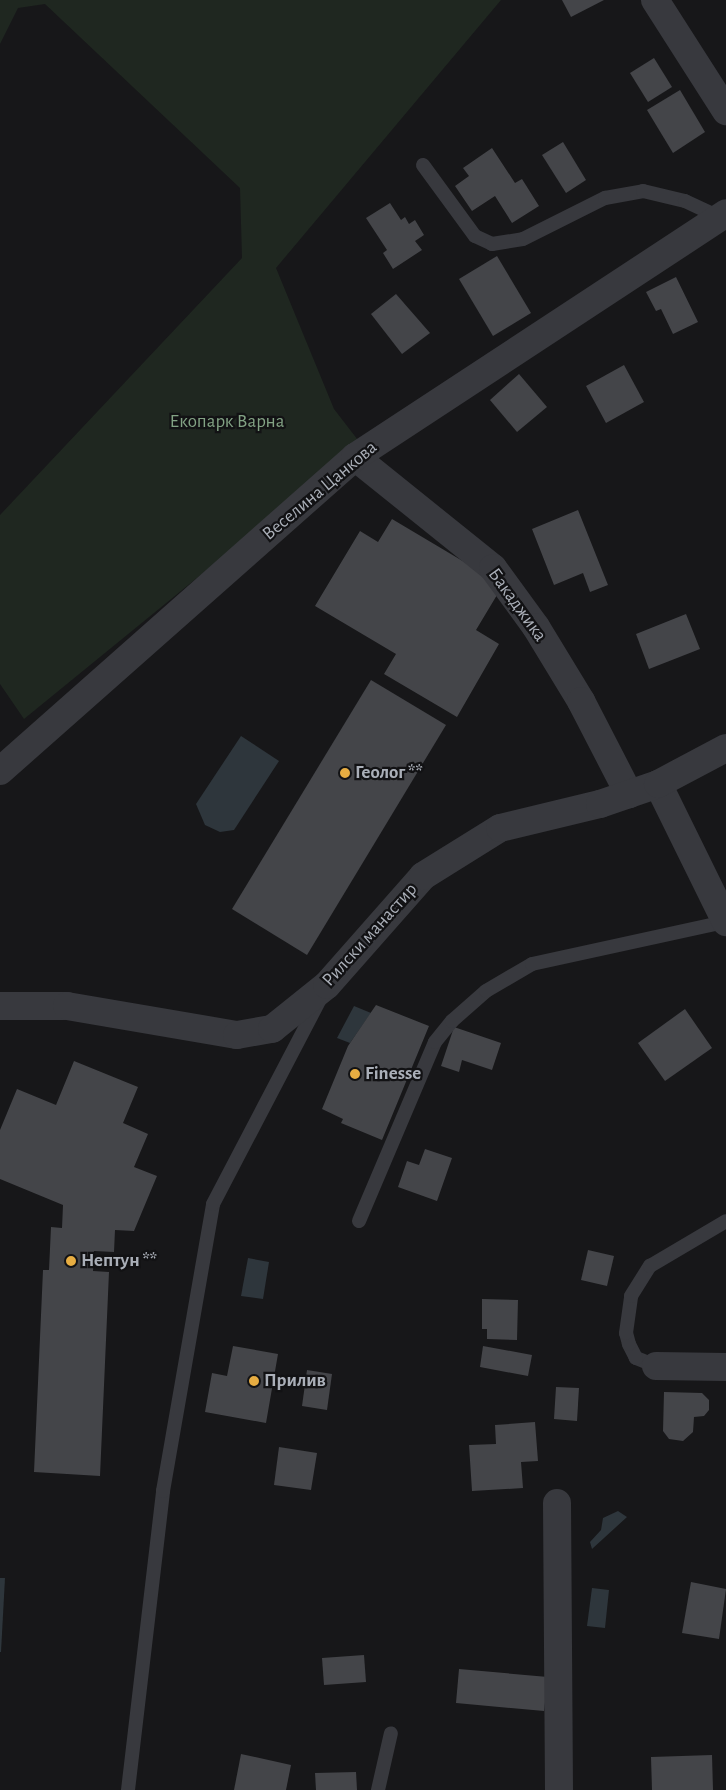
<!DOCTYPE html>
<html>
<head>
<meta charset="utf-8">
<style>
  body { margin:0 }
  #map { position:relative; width:726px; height:1790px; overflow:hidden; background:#171719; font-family:"Alegreya Sans",sans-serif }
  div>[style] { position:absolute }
  .green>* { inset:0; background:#1f2720 }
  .water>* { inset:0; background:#2e363c }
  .building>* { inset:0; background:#444549 }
  .service>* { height:14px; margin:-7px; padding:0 7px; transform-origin:7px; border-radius:7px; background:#38393e }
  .minor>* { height:28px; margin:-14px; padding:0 14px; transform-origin:14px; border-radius:14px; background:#38393e }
  .dots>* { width:14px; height:14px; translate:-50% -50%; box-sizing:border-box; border:2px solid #121214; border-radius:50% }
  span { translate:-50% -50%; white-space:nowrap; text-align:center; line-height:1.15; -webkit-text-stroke:4.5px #121214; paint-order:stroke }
  .park-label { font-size:19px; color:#82a284 }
  .street-label { font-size:19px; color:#aaafb8 }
  .poi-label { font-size:19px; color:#aaafb8; font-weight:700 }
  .left { translate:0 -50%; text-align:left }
</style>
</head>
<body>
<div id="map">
  <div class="green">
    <i style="clip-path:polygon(0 0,501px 0,276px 268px,334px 409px,361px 444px,24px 719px,0 684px,0 515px,242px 258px,240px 188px,45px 4px,18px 8px,0 44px)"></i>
  </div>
  <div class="water">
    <i style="clip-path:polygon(241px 736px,279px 761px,234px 830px,220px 832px,205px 825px,196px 804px)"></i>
    <i style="clip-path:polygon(354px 1006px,371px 1013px,350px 1043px,337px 1038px)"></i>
    <i style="clip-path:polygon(248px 1258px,269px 1262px,263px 1299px,241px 1296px)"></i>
    <i style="clip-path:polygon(618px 1511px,627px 1517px,592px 1549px,590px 1542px,601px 1530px,603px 1518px)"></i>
    <i style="clip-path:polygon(0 1578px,5px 1578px,1px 1652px,0 1652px)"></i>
    <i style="clip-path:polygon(592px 1588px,609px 1590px,605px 1628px,587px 1626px)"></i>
  </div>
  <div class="building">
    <i style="clip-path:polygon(562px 0,604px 0,571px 17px)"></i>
    <i style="clip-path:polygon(654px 58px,672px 87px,648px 102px,630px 73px)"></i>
    <i style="clip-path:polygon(680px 90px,705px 132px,673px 153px,647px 110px)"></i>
    <i style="clip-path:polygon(563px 142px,586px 180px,566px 193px,542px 155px)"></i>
    <i style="clip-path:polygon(492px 148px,515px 183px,522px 179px,539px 206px,512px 223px,495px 196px,472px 211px,455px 186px,469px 176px,463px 168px)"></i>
    <i style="clip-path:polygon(390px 203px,401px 220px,405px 217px,409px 224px,415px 220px,424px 235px,415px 241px,422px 250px,393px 269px,383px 253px,387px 250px,366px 218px)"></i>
    <i style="clip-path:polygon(497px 256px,531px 313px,493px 336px,459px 279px)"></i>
    <i style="clip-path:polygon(676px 277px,698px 322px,673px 334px,661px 309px,656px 311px,646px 292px)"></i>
    <i style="clip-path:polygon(396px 294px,430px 333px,402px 354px,371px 314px)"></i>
    <i style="clip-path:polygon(624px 365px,644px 402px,606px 423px,586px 386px)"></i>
    <i style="clip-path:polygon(519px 374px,547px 407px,517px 432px,490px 400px)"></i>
    <i style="clip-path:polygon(578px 510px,608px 585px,590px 592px,583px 573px,554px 585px,532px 529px)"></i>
    <i style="clip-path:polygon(392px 519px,503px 585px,476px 630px,499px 644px,457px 717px,384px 674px,396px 654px,315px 606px,360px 531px,378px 542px)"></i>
    <i style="clip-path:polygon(686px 614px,700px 649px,649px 669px,636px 634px)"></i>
    <i style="clip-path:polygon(371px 680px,446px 725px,307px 955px,232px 909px)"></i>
    <i style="clip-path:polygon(376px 1005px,429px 1026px,382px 1140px,341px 1123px,343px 1119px,322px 1109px,348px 1046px)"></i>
    <i style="clip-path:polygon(685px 1009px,712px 1048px,665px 1081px,638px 1043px)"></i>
    <i style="clip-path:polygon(454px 1027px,501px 1043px,492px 1070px,462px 1060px,459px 1072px,441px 1066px)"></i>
    <i style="clip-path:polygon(74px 1061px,138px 1087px,123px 1123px,148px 1134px,134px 1167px,157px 1176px,134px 1231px,115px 1230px,114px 1252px,94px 1251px,93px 1271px,109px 1272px,100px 1476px,34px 1472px,43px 1270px,49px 1270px,51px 1227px,62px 1228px,63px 1205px,0 1179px,0 1130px,17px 1089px,56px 1105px)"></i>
    <i style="clip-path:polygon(425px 1149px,452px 1158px,437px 1201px,398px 1187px,407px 1161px,419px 1165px)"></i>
    <i style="clip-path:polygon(588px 1250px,614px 1256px,607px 1286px,581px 1280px)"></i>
    <i style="clip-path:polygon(482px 1299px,518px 1300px,517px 1340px,487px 1339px,487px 1329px,482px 1329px)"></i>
    <i style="clip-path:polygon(233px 1346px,278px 1354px,266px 1423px,205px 1412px,212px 1373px,227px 1376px)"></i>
    <i style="clip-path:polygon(483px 1346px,532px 1355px,528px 1376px,480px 1367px)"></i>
    <i style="clip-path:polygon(307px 1370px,332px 1374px,327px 1410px,302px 1406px)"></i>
    <i style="clip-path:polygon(556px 1387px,579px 1388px,577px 1421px,554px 1419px)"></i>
    <i style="clip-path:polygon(664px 1392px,702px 1393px,709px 1400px,709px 1410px,704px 1416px,694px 1417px,693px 1432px,683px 1441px,669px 1439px,663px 1431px)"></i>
    <i style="clip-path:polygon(535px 1422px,538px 1461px,521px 1462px,523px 1488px,472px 1491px,469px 1445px,496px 1444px,495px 1425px)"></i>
    <i style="clip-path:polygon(279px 1447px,317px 1453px,311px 1490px,274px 1485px)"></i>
    <i style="clip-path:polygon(691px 1582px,726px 1589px,719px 1639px,682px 1633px)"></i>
    <i style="clip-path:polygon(364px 1655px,366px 1682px,324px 1685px,322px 1658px)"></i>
    <i style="clip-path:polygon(459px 1669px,548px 1677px,544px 1711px,456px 1703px)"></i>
    <i style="clip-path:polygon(241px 1754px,291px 1765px,286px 1790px,234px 1790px)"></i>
    <i style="clip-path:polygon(712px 1755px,713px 1790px,652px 1790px,651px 1757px)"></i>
    <i style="clip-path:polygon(356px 1772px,357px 1790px,316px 1790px,315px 1773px)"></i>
  </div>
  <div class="service">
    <i style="left:423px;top:165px;width:88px;rotate:53.8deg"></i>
    <i style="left:475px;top:236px;width:19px;rotate:25deg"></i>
    <i style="left:492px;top:244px;width:31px;rotate:-9deg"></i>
    <i style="left:523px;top:239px;width:92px;rotate:-26.6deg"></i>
    <i style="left:605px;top:198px;width:39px;rotate:-10deg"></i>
    <i style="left:643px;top:191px;width:43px;rotate:13.4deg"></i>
    <i style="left:685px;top:201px;width:38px;rotate:25deg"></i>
    <i style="left:359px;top:1221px;width:194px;rotate:-67deg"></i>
    <i style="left:435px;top:1042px;width:27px;rotate:-51deg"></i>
    <i style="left:452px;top:1021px;width:45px;rotate:-41.4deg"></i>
    <i style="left:486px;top:991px;width:53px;rotate:-30.4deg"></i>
    <i style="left:532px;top:964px;width:198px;rotate:-12.3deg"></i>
    <i style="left:656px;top:1366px;width:22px;rotate:-158deg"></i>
    <i style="left:636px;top:1358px;width:16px;rotate:-117deg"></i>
    <i style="left:629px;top:1344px;width:11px;rotate:-105deg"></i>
    <i style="left:626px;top:1333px;width:37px;rotate:-82deg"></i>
    <i style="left:631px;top:1296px;width:36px;rotate:-58deg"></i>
    <i style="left:650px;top:1266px;width:88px;rotate:-30.6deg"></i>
    <i style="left:128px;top:1790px;width:301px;rotate:-83.3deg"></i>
    <i style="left:163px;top:1491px;width:291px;rotate:-80.1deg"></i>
    <i style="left:213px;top:1204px;width:231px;rotate:-62.4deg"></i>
    <i style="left:378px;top:1790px;width:58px;rotate:-77.2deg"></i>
  </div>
  <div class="minor">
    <i style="left:655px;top:0;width:132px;rotate:57.4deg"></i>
    <i style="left:355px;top:457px;width:177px;rotate:38.8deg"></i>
    <i style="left:493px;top:568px;width:73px;rotate:53.9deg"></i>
    <i style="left:536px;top:627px;width:87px;rotate:58.7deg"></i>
    <i style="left:581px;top:701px;width:105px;rotate:62.7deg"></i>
    <i style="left:0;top:771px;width:474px;rotate:-41.5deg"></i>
    <i style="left:355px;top:457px;width:444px;rotate:-33.3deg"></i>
    <i style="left:658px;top:784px;width:154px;rotate:63.8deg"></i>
    <i style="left:0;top:1006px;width:67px"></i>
    <i style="left:67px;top:1006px;width:172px;rotate:9.7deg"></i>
    <i style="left:237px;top:1035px;width:36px;rotate:-10deg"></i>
    <i style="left:272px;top:1029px;width:70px;rotate:-38.7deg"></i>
    <i style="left:327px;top:985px;width:145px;rotate:-48.6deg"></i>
    <i style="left:423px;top:876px;width:91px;rotate:-31.9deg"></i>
    <i style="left:500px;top:828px;width:103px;rotate:-13.5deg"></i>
    <i style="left:600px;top:804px;width:61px;rotate:-19deg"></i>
    <i style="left:658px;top:784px;width:77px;rotate:-27.9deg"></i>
    <i style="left:656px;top:1366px;width:70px;rotate:0.8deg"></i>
    <i style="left:557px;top:1503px;width:287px;rotate:89.6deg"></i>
  </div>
  <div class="dots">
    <i style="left:345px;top:773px;background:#e7ad42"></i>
    <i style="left:355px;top:1074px;background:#e7ad42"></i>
    <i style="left:71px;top:1261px;background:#e7ad42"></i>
    <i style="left:254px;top:1381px;background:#e7ad42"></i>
  </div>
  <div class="park-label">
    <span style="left:227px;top:422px">Екопарк Варна</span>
  </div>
  <div class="street-label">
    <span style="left:320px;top:491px;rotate:-40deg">Веселина Цанкова</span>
    <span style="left:517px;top:605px;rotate:54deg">Бакаджика</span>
    <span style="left:370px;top:935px;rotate:-48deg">Рилски манастир</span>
  </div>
  <div class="poi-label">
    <span class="left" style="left:355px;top:773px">Геолог **</span>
    <span class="left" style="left:365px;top:1074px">Finesse</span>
    <span class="left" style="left:81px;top:1261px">Нептун **</span>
    <span class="left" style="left:264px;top:1381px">Прилив</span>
  </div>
</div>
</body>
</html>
